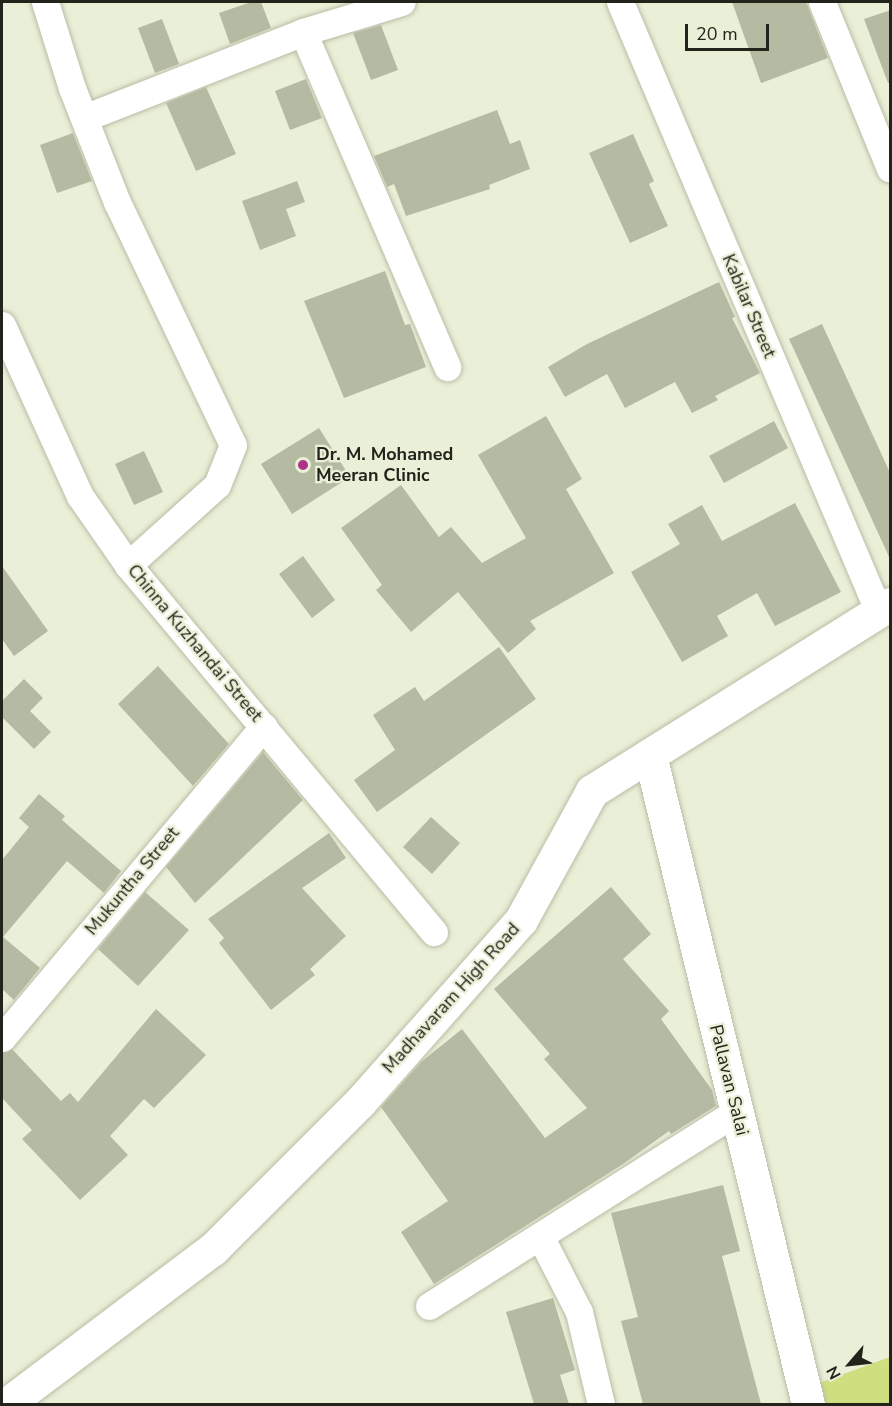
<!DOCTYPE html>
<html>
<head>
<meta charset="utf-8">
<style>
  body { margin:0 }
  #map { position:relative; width:892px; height:1406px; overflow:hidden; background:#eaefd7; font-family:"Nunito Sans",sans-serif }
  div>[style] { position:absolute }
  .green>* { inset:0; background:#cfdf80 }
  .building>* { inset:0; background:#b5baa3 }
  .roads { filter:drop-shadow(0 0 2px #b8bda5) drop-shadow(0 0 2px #b8bda5) }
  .street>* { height:27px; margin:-13.5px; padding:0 13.5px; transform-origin:13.5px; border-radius:13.5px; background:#fff }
  .secondary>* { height:33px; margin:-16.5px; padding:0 16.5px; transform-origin:16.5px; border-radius:16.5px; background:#fff }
  .primary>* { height:33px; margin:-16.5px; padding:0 16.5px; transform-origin:16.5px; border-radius:16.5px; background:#fff }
  .dots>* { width:16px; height:16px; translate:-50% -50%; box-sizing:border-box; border:3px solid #eaefd7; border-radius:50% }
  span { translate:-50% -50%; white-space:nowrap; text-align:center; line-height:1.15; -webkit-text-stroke:4.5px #eaefd7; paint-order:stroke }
  .street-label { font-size:18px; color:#22241b }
  .poi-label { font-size:18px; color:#22241b; font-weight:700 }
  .left { translate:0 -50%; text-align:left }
  .frame { position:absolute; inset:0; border:3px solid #22241b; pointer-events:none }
  .north { position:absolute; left:820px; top:1334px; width:60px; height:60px; -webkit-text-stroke:4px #eaefd7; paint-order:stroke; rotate:242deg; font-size:16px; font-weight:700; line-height:24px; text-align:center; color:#22241b }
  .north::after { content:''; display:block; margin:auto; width:21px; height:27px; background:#22241b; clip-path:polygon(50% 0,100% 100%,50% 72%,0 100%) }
  .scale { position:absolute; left:685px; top:24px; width:84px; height:27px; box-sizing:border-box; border:3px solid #22241b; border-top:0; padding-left:8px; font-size:18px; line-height:21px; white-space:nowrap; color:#22241b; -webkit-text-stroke:4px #eaefd7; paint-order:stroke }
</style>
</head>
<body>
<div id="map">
  <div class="green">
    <i style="clip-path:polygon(890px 1357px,890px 1404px,825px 1404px,819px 1383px)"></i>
  </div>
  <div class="building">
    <i style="clip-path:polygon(251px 2px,261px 2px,271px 28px,230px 44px,219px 13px)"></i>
    <i style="clip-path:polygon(732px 2px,806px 2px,828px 58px,761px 83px)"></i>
    <i style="clip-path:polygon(891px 10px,891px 83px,888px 83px,864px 19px)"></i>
    <i style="clip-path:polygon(162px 19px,179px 64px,155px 73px,138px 28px)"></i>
    <i style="clip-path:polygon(381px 25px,398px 70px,371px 80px,353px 33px)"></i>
    <i style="clip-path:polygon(306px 79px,322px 118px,290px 130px,275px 91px)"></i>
    <i style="clip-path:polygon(206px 87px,236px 154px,196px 171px,166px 103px)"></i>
    <i style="clip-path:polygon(497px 110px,510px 144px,520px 140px,530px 169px,489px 185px,490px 189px,406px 216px,394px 184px,387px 187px,374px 156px)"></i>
    <i style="clip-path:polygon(73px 133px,92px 181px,57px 193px,40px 145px)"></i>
    <i style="clip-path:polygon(633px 134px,654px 181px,649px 184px,668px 226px,630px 243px,589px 153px)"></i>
    <i style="clip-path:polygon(297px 181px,305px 202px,286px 209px,296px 236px,260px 250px,242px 201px)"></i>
    <i style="clip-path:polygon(385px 271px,405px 325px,410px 324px,426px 367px,344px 398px,304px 301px)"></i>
    <i style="clip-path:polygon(719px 282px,735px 317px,732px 318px,760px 373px,715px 396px,718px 400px,692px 413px,675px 382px,625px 408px,607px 374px,565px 397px,548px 367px,587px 344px)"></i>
    <i style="clip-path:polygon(822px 324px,891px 475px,891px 561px,789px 339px)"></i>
    <i style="clip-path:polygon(546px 416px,582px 479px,566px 489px,614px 573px,530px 621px,536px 629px,508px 653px,458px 592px,411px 632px,376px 590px,382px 585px,341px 528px,401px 485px,439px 537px,451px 527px,482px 563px,526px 538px,478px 455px)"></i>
    <i style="clip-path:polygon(774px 421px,788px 448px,724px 483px,709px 456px)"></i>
    <i style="clip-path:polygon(319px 428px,350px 477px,292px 514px,261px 464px)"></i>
    <i style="clip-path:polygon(144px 451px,163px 492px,134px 505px,115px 464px)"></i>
    <i style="clip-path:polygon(795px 503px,841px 592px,775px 626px,757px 593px,717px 616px,728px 636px,682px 662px,631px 572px,680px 544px,668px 524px,702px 505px,722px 541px)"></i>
    <i style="clip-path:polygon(303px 556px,335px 600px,312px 618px,279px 574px)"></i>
    <i style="clip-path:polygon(2px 566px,48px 631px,14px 656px,2px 639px)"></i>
    <i style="clip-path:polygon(499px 647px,536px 699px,377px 812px,354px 780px,395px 750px,373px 715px,415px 687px,424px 701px)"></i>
    <i style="clip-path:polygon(158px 666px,229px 744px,193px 786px,118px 704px)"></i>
    <i style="clip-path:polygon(24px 679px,43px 698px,30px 711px,51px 732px,34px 749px,2px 717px,2px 701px)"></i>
    <i style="clip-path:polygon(263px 752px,303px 800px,195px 903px,166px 867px)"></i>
    <i style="clip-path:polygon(39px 794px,65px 816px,62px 820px,121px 871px,104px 893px,67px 861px,3px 937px,40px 968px,14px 1000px,2px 989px,2px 860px,29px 827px,19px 818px)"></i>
    <i style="clip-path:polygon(431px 817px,460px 843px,432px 874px,403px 847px)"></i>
    <i style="clip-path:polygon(329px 833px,346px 858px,302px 888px,346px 936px,310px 969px,315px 975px,271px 1010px,219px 943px,224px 938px,208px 919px)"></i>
    <i style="clip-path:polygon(611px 887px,651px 934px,623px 959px,669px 1011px,661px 1019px,712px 1090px,716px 1106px,671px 1134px,669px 1131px,623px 1164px,434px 1284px,401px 1232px,448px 1201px,381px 1107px,421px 1062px,462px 1029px,545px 1138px,587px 1108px,544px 1059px,550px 1054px,494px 989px)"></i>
    <i style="clip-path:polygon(145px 892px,189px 930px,138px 986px,98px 949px)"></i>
    <i style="clip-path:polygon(156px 1009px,206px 1055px,154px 1108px,144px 1099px,110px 1136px,128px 1155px,80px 1200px,22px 1139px,32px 1130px,2px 1098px,2px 1053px,12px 1049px,61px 1101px,70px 1093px,78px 1102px)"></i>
    <i style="clip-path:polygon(723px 1185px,740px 1251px,722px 1256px,761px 1404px,643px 1404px,621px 1321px,638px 1317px,611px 1213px)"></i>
    <i style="clip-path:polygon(553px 1298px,575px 1370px,560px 1375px,569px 1404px,534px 1404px,506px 1312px)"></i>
  </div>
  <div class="roads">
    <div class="street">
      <i style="left:45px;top:2px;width:90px;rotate:72.6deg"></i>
      <i style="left:72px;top:88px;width:123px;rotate:68.5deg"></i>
      <i style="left:117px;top:202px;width:269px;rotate:64.5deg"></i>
      <i style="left:233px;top:445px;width:43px;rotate:111.8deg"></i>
      <i style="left:217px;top:485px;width:120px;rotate:138deg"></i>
      <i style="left:620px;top:2px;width:660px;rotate:67.01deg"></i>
      <i style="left:822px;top:2px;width:180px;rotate:67.8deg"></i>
      <i style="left:303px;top:32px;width:365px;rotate:66.7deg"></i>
      <i style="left:84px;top:118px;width:235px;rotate:-21.4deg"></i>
      <i style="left:303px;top:32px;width:103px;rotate:-16.9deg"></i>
      <i style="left:2px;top:325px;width:188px;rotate:65.5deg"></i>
      <i style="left:80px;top:496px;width:84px;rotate:55.2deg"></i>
      <i style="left:128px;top:565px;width:478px;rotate:50.2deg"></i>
      <i style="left:2px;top:1038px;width:407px;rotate:-50deg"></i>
      <i style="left:540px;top:1236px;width:85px;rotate:62.8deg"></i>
      <i style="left:579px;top:1312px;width:95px;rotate:76.6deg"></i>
      <i style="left:429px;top:1306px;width:365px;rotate:-32.3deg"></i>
    </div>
    <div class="secondary">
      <i style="left:650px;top:755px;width:668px;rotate:76.32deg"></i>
    </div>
    <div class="primary">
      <i style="left:7px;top:1404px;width:258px;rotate:-37deg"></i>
      <i style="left:213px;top:1249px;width:208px;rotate:-45deg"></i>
      <i style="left:360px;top:1102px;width:243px;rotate:-48.5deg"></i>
      <i style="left:521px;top:920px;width:147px;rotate:-61.2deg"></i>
      <i style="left:592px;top:791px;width:352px;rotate:-32.1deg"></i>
    </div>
  </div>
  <div class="dots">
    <i style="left:303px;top:465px;background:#ac3388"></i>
  </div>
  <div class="street-label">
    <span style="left:749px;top:306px;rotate:67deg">Kabilar Street</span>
    <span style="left:195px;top:643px;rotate:50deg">Chinna Kuzhandai Street</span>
    <span style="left:132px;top:881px;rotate:-50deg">Mukuntha Street</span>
    <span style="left:451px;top:998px;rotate:-48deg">Madhavaram High Road</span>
    <span style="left:729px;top:1080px;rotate:76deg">Pallavan Salai</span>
  </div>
  <div class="poi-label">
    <span class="left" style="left:316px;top:465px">Dr. M. Mohamed<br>Meeran Clinic</span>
  </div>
  <div class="frame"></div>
  <div class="north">N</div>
  <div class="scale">20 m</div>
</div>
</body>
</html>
